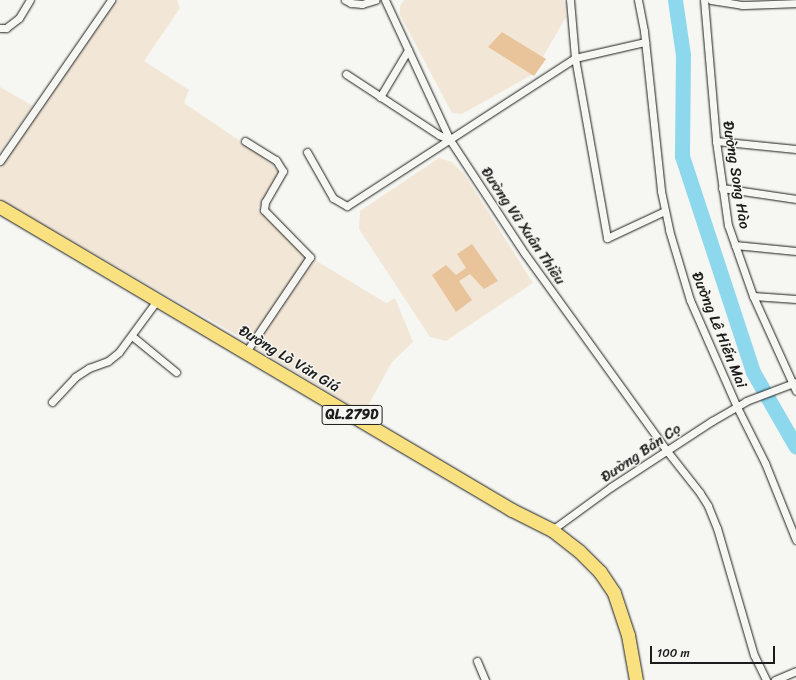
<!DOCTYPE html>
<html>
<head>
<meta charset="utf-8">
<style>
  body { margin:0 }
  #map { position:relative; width:796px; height:680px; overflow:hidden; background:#f6f6f2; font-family:Sriracha,sans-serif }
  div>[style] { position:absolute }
  .built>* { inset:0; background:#f2e7d7 }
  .river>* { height:15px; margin:-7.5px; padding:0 7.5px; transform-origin:7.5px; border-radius:7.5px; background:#8dd8ed }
  .building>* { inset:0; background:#e9c399 }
  .roads { filter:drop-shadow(0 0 1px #1c1c1c) drop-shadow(0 0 1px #1c1c1c) }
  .street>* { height:7px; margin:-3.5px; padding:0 3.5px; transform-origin:3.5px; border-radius:3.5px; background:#f6f6f2 }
  .highway>* { height:13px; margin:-6.5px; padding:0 6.5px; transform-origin:6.5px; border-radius:6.5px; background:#fae180 }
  span { translate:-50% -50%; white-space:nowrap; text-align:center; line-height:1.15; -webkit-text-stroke:3px #f6f6f2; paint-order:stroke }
  .shield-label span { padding:1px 3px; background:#f6f6f2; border:1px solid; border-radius:3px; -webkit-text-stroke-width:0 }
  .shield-label { font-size:14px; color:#1c1c1c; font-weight:700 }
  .street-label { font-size:15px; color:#1c1c1c }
  .scale { position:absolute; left:650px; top:646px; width:125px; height:18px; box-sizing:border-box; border:2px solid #1c1c1c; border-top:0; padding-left:5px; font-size:12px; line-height:14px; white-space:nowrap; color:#1c1c1c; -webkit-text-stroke:3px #f6f6f2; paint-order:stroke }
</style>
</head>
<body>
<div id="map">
  <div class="built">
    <i style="clip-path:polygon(117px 0,177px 0,180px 8px,144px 61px,189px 90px,184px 103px,272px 163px,278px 171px,275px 180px,258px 208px,307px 258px,249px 342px,0 200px,0 167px)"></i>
    <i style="clip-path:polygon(404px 0,564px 0,566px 17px,533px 74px,462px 114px,452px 113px,400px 15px,400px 6px)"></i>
    <i style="clip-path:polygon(0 87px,33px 106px,0 152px)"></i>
    <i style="clip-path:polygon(439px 158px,452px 162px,465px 175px,533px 283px,446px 341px,430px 337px,359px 229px,360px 211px)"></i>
    <i style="clip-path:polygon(315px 260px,386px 303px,395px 298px,413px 342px,392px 362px,364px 413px,254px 347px)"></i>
  </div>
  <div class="river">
    <i style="left:675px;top:0;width:56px;rotate:81.7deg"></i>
    <i style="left:683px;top:55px;width:101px;rotate:90.6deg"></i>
    <i style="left:682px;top:156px;width:227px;rotate:71.8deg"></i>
    <i style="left:753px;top:372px;width:86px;rotate:60.2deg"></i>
  </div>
  <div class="building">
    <i style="clip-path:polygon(502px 32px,546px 59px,534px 76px,488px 47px)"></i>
    <i style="clip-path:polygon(472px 244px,498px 281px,484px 289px,470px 274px,459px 281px,472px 300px,456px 312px,432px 275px,446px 265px,456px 275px,466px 268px,457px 254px)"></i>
  </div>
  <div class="roads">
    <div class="street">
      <i style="left:345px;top:0;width:7px;rotate:27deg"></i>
      <i style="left:351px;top:3px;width:11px;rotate:5deg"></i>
      <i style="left:362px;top:4px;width:14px;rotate:-17deg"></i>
      <i style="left:385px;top:0;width:154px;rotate:65.1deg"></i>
      <i style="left:450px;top:140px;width:136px;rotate:56.7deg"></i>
      <i style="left:525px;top:254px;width:243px;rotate:54.2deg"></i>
      <i style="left:667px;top:451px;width:53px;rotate:51.8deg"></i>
      <i style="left:700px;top:493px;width:15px;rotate:58deg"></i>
      <i style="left:708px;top:506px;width:24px;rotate:68deg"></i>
      <i style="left:717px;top:528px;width:132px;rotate:73.8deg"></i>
      <i style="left:754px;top:655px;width:28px;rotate:64deg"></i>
      <i style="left:570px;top:0;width:58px;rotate:85.1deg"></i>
      <i style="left:575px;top:58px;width:183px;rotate:79.9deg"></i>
      <i style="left:607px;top:238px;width:64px;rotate:-25deg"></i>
      <i style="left:638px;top:0;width:32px;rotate:79deg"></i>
      <i style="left:644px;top:31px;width:161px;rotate:83.9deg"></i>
      <i style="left:661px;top:191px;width:40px;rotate:78deg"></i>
      <i style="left:669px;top:230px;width:73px;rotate:73.3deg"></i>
      <i style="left:690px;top:300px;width:117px;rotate:66.3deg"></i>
      <i style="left:737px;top:407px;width:63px;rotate:63.4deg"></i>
      <i style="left:765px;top:463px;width:83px;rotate:68.1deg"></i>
      <i style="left:704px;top:0;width:142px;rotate:85.1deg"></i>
      <i style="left:716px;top:141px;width:85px;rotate:81.9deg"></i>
      <i style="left:728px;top:225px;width:75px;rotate:70.6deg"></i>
      <i style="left:753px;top:296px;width:104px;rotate:65.6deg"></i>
      <i style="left:711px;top:0;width:31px;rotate:9deg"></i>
      <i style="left:742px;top:5px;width:54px;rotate:-2.1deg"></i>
      <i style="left:0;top:28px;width:6px"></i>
      <i style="left:6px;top:28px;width:16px;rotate:-38deg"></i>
      <i style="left:19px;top:18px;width:21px;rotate:-59deg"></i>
      <i style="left:346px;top:74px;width:111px;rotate:33.3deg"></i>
      <i style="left:439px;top:135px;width:12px;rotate:24deg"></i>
      <i style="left:380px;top:97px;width:55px;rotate:-59.2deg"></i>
      <i style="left:245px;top:141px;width:36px;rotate:32deg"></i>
      <i style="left:276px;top:160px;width:13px;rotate:58deg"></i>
      <i style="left:283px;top:171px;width:36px;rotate:120deg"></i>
      <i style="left:265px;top:202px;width:8px;rotate:97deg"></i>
      <i style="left:264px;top:210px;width:66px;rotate:45.6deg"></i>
      <i style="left:310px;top:257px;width:115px;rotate:124deg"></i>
      <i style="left:716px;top:141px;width:80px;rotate:5.7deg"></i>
      <i style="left:307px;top:152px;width:53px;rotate:60.5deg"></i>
      <i style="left:333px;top:198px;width:16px;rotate:30deg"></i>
      <i style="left:347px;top:206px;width:272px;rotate:-33deg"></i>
      <i style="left:575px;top:58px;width:72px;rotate:-12.9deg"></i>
      <i style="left:0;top:161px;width:196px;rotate:-55.4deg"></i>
      <i style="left:722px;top:188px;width:75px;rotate:8.5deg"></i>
      <i style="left:735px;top:245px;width:61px;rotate:5.6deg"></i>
      <i style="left:753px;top:296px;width:43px;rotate:4deg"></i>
      <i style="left:132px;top:336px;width:57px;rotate:39.3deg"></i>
      <i style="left:52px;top:402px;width:34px;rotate:-47deg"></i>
      <i style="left:75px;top:377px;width:17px;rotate:-33deg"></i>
      <i style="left:89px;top:368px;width:20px;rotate:-20deg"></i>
      <i style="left:108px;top:361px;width:14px;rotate:-39deg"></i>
      <i style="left:119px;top:352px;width:66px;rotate:-53.7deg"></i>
      <i style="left:552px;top:530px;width:73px;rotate:-36.1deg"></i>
      <i style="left:611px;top:487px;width:121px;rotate:-33.2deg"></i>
      <i style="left:712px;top:421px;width:39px;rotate:-30deg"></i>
      <i style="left:746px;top:401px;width:53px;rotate:-20.8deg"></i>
      <i style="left:477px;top:661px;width:21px;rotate:67deg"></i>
      <i style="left:775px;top:680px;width:23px;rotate:-23deg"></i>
    </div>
    <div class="highway">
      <i style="left:0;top:207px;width:595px;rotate:30.62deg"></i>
      <i style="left:512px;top:510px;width:45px;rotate:26.6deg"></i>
      <i style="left:552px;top:530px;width:34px;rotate:38deg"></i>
      <i style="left:579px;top:551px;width:30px;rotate:45deg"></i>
      <i style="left:600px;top:572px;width:25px;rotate:56deg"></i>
      <i style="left:614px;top:593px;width:44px;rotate:71.6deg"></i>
      <i style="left:628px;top:635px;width:46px;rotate:79.9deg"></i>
    </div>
  </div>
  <div class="shield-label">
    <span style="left:352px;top:415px">QL.279D</span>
  </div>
  <div class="street-label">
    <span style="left:736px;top:175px;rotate:81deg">Đường Song Hào</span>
    <span style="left:523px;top:226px;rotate:56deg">Đường Vũ Xuân Thiều</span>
    <span style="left:719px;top:330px;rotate:68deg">Đường Lê Hiến Mai</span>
    <span style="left:289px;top:359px;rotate:31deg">Đường Lò Văn Giá</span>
    <span style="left:641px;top:453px;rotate:-34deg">Đường Bản Cọ</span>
  </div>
  <div class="scale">100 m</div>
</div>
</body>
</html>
